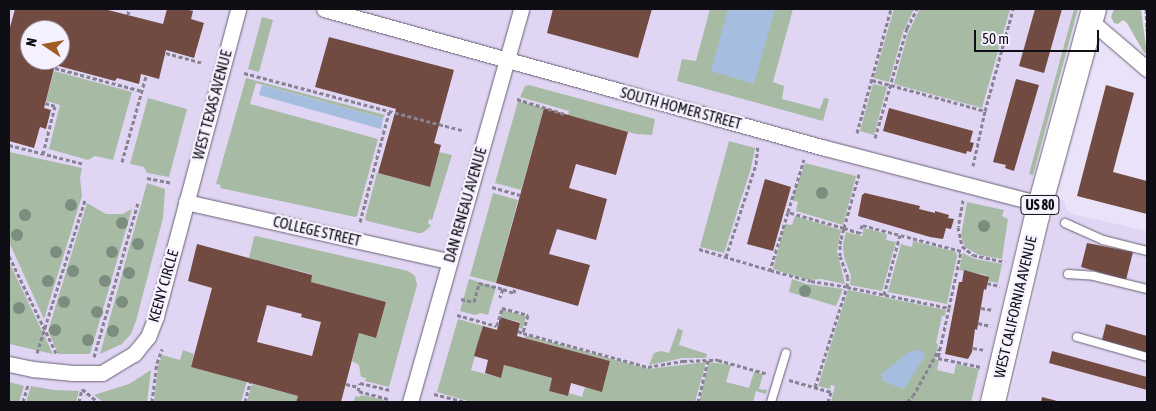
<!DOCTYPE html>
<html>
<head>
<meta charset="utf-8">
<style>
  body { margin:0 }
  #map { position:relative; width:1156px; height:411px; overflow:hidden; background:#eae2f9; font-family:"Asap Condensed",sans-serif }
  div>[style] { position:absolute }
  .built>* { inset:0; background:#e0d5f3 }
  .green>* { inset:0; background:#a7bba4 }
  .water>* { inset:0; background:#a5bddf }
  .building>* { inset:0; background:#714b42 }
  .path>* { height:3px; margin-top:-1.5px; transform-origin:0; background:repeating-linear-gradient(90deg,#888392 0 4px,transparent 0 6.5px) }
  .roads { filter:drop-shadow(0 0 1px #686174) drop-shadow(0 0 1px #686174) }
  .lane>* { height:8px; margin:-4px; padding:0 4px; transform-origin:4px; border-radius:4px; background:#fff }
  .street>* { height:15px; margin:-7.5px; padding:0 7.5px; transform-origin:7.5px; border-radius:7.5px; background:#fff }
  .primary>* { height:24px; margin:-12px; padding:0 12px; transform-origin:12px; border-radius:12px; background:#fff }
  .trees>* { width:12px; height:12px; margin:-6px; border-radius:50%; background:#7b8d7f }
  span { translate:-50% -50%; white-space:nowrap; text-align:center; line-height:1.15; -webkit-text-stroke:5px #f6f1ff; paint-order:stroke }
  .shield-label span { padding:1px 4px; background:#f6f1ff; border:1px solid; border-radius:4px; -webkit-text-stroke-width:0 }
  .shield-label { font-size:14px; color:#100e15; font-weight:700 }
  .street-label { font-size:15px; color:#100e15 }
  .frame { position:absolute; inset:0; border:10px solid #100e15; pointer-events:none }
  .north { position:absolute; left:20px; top:20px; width:50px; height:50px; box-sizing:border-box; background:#f6f1ff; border:1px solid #9a96a1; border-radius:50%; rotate:282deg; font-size:14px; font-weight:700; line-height:20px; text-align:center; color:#100e15 }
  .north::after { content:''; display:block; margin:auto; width:18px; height:22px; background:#9d5d25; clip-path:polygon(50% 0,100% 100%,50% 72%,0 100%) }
  .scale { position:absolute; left:974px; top:30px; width:125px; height:22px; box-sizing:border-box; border:2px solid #100e15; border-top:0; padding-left:6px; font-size:15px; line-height:18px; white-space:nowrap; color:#100e15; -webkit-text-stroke:4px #f6f1ff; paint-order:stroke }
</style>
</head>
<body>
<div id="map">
  <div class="built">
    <i style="clip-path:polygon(evenodd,9px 9px,1078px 9px,1022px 218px,979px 402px,9px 402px,9px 9px,30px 30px,60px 30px,60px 60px,30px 60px,30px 30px)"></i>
    <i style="clip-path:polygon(1056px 199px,1064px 201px,1067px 210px,1072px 214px,1147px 231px,1147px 402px,1009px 402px)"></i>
  </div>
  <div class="green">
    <i style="clip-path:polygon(710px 9px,793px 9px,773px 82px,784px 86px,782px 99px,820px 109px,824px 98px,829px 99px,823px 121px,677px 81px,682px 59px,696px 61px)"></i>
    <i style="clip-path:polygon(894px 9px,914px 9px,903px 32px,889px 82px,874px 78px)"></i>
    <i style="clip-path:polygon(920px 9px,1010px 9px,982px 108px,894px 84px,908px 33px)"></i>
    <i style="clip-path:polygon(1074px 9px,1078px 9px,1033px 175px,1029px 174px)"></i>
    <i style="clip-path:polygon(1114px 9px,1141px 9px,1147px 55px,1143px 51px,1127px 23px,1123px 20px,1118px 24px,1114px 23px,1111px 17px)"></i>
    <i style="clip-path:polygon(262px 17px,273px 20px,259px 72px,248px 69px)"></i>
    <i style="clip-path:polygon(54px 71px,132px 92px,113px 160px,95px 156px,88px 160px,49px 149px,60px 105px,46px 101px)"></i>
    <i style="clip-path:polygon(246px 78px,385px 115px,383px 118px,256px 83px,250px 104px,378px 139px,357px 216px,355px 217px,220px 188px,221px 185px,216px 184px)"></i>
    <i style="clip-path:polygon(873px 84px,887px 87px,874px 135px,860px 131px)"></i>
    <i style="clip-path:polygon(529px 85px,655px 119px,652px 135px,636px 134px,568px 115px,569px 111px,520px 97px,525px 86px)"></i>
    <i style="clip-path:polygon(148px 98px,187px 109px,169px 177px,147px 173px,144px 167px,130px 164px)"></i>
    <i style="clip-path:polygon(518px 101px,544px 108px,521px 190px,495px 183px)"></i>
    <i style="clip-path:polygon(729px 141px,755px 148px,751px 168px,724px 253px,700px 247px)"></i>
    <i style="clip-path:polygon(9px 152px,82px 168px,80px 178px,82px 196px,44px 319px,9px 242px)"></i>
    <i style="clip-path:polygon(439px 152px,452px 155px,432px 220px,429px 219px,428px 224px,431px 225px,430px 227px,422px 233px,418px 233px,367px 221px,365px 219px,377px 173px,430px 187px)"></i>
    <i style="clip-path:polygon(805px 163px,856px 176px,843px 225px,796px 211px,798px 202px,792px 200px)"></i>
    <i style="clip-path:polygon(147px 183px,165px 189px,163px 218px,136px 321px,131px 334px,122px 344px,100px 354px)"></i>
    <i style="clip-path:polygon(493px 193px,518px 200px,496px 283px,470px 276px)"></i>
    <i style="clip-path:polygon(967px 202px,1004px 210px,1002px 216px,1008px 219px,1002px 259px,979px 255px,965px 247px,961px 236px)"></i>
    <i style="clip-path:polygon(87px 203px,106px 214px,122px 214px,132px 209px,90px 354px,58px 354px,48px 331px)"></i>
    <i style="clip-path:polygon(795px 216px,841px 230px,837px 251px,845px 284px,821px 279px,809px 280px,773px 269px,785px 224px,792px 225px)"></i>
    <i style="clip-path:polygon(864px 228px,887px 234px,886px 240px,896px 242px,882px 291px,850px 285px,851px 276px,844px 257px,843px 244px,846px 232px,862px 236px)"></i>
    <i style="clip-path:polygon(256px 236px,408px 271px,415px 276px,417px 285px,389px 387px,365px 381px,366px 378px,361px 377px,359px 365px,352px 361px,359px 333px,376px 338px,386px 302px,311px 282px,311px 274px,249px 258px,254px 237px)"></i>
    <i style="clip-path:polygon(913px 241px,956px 252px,957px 256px,947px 304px,888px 292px,901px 244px,912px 247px)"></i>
    <i style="clip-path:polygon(963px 253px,975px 259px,1002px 264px,998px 283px,988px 281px,986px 275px,959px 270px)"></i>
    <i style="clip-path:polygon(9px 262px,53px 354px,9px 344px)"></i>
    <i style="clip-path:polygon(469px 279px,496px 287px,488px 315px,481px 313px,475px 315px,460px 311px)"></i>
    <i style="clip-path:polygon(792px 279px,807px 284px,843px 289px,836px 306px,789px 292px)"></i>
    <i style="clip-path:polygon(848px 290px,946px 310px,945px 316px,942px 316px,936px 343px,938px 344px,935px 359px,939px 360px,937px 370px,954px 374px,956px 364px,979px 369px,971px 402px,831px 402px,835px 386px,831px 385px,830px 389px,818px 386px)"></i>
    <i style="clip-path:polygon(502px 310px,526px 316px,523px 329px,519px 328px,520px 322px,500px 317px)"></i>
    <i style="clip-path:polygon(458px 319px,483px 326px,471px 370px,501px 378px,504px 365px,552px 378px,549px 391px,568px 396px,569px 393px,582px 397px,585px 387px,602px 391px,610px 361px,525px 338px,525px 335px,649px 369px,706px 362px,695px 402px,471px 402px,437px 392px)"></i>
    <i style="clip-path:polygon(678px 328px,683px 331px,679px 345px,707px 354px,706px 358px,683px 358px,649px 365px,654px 353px,661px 351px,669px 353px)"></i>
    <i style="clip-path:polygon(183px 350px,194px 354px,191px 367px,247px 381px,241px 402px,154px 402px,158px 366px,162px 355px,180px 360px)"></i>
    <i style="clip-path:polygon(709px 362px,731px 365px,726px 382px,749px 388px,754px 372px,763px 374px,759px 389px,767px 390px,766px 394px,756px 391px,753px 402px,699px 402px)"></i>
    <i style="clip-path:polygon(151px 370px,147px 402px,103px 402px,94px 395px,129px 384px)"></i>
    <i style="clip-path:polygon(9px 382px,24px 386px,19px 402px,9px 402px)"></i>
    <i style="clip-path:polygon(252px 384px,298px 396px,296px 402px,247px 402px)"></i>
    <i style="clip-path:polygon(31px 386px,54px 390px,79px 391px,76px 402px,26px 402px)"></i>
    <i style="clip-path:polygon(361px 395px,385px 400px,384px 402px,353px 402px,356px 396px,360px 397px)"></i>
  </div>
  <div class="water">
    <i style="clip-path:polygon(728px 9px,775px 9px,754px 84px,711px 71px)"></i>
    <i style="clip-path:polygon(262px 85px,383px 118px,381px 129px,259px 95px)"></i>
    <i style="clip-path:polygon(921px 350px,925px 356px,904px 389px,883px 381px,881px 374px,909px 352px)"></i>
  </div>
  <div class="building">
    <i style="clip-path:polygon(evenodd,15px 9px,104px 9px,163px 24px,167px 9px,184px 9px,193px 11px,191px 19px,204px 23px,194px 58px,166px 50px,159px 79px,141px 74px,139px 84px,117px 78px,115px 81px,55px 65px,44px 108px,51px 110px,46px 129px,40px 127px,34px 148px,9px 141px,9px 31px,15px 9px,30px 30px,60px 30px,60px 60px,30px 60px,30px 30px)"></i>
    <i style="clip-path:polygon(553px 9px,652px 9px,638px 58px,547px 33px)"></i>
    <i style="clip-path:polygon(1035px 9px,1062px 9px,1044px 73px,1019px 66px)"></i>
    <i style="clip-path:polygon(329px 37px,454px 70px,434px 143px,441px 145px,430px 187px,378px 173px,396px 109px,315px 87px)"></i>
    <i style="clip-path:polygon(1016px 79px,1039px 85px,1014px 171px,1005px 168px,1006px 165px,993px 162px)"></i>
    <i style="clip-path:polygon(1106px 85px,1134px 93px,1113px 172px,1147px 181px,1147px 214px,1077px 196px)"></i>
    <i style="clip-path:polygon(544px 108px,628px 132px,616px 175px,576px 164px,569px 188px,607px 199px,596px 240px,557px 229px,549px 254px,590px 265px,578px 306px,496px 283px)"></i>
    <i style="clip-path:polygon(889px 108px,973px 131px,970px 142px,974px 143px,971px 152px,967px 151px,966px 154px,883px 131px)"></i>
    <i style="clip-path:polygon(765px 179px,791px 187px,773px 251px,747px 244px)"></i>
    <i style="clip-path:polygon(865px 193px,920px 206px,919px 209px,935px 213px,935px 211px,949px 215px,948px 218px,954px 219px,951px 229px,946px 228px,943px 239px,930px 237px,858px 216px,862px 195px)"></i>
    <i style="clip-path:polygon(1087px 243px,1133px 252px,1126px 280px,1081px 267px)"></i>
    <i style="clip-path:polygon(evenodd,197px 244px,312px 275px,311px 282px,386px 302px,376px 338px,359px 333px,341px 402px,296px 402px,298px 396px,191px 367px,212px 288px,188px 281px,197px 244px,267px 305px,302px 314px,301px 317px,321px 322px,312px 356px,257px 342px,267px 305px)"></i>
    <i style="clip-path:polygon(964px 270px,989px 277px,986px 290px,984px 289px,977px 330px,975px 329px,972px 352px,968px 359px,945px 354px,959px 282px,962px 282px)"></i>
    <i style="clip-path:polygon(500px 317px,520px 323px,517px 336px,610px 361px,602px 392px,571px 383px,568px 396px,549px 391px,552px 378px,504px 365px,501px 378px,485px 373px,488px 360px,474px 356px,478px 342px,483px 326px,497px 330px)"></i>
    <i style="clip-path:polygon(1106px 324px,1147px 336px,1147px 353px,1102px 340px)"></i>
    <i style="clip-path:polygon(1052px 351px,1147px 377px,1147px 390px,1049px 363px)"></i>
    <i style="clip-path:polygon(1042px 397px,1061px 402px,1041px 402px)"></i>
  </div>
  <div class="path">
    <i style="left:1146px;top:9px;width:22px;rotate:87deg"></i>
    <i style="left:128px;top:15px;width:6px;rotate:-81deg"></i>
    <i style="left:166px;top:53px;width:38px;rotate:15deg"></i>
    <i style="left:55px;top:68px;width:90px;rotate:14.8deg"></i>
    <i style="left:244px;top:73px;width:225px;rotate:14.7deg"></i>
    <i style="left:872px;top:80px;width:117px;rotate:15.3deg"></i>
    <i style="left:985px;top:111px;width:106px;rotate:-74.6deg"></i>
    <i style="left:517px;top:99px;width:50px;rotate:17.4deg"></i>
    <i style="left:857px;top:133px;width:129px;rotate:-74.7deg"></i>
    <i style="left:875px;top:138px;width:115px;rotate:-73.8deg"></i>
    <i style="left:907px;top:28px;width:21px;rotate:-62deg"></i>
    <i style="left:9px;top:145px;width:77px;rotate:14.2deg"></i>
    <i style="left:43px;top:154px;width:49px;rotate:-76deg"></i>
    <i style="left:55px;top:106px;width:10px;rotate:-163deg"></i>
    <i style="left:122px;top:162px;width:89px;rotate:-74.4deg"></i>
    <i style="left:973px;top:166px;width:56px;rotate:-77.7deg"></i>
    <i style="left:147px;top:178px;width:25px;rotate:11deg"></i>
    <i style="left:492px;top:187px;width:29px;rotate:16deg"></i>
    <i style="left:963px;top:200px;width:27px;rotate:100deg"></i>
    <i style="left:958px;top:227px;width:19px;rotate:78deg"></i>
    <i style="left:962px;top:246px;width:14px;rotate:39deg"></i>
    <i style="left:973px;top:255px;width:33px;rotate:12deg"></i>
    <i style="left:788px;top:212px;width:55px;rotate:-73.2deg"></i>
    <i style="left:360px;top:222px;width:114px;rotate:-75.2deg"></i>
    <i style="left:699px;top:249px;width:74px;rotate:16.5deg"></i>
    <i style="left:9px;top:256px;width:110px;rotate:64.1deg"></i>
    <i style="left:726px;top:257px;width:98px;rotate:-72.1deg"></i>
    <i style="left:756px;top:164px;width:18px;rotate:-84deg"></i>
    <i style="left:987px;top:283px;width:13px;rotate:13deg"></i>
    <i style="left:503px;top:289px;width:12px;rotate:20deg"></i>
    <i style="left:514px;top:293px;width:5px;rotate:-79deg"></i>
    <i style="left:884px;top:295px;width:62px;rotate:-75.1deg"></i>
    <i style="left:461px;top:299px;width:13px;rotate:13deg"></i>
    <i style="left:474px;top:302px;width:20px;rotate:-75deg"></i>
    <i style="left:479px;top:283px;width:25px;rotate:14deg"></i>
    <i style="left:503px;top:289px;width:9px;rotate:111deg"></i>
    <i style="left:949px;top:308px;width:51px;rotate:102.4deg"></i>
    <i style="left:938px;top:358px;width:44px;rotate:11.8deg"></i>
    <i style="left:981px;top:308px;width:13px;rotate:9deg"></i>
    <i style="left:457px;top:315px;width:41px;rotate:15.4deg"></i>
    <i style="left:497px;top:326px;width:19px;rotate:-74deg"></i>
    <i style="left:502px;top:308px;width:27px;rotate:15deg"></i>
    <i style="left:528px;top:315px;width:19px;rotate:106deg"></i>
    <i style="left:523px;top:333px;width:130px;rotate:15.2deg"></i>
    <i style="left:648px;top:367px;width:36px;rotate:-10deg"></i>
    <i style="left:683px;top:361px;width:35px;rotate:-2deg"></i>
    <i style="left:718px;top:360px;width:52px;rotate:15.6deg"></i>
    <i style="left:978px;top:323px;width:13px;rotate:13deg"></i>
    <i style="left:518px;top:331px;width:5px;rotate:22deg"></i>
    <i style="left:973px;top:348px;width:12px;rotate:9deg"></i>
    <i style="left:37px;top:353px;width:160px;rotate:-72.6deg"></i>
    <i style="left:94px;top:357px;width:160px;rotate:-74.1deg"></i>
    <i style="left:789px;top:380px;width:44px;rotate:15.9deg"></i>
    <i style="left:831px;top:392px;width:10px;rotate:107deg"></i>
    <i style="left:346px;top:384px;width:13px;rotate:13deg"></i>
    <i style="left:815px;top:387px;width:105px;rotate:-72.3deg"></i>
    <i style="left:847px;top:287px;width:104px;rotate:11.6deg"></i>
    <i style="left:949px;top:308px;width:58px;rotate:-78.1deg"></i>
    <i style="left:961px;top:251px;width:102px;rotate:-165.3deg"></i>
    <i style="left:862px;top:225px;width:8px;rotate:104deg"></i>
    <i style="left:860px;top:233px;width:17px;rotate:-163deg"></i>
    <i style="left:844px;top:228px;width:58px;rotate:-164.1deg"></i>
    <i style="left:788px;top:212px;width:61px;rotate:107.2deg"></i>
    <i style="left:770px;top:270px;width:42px;rotate:15deg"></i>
    <i style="left:811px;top:281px;width:36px;rotate:9deg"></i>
    <i style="left:847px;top:287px;width:9px;rotate:-84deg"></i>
    <i style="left:848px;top:278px;width:23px;rotate:-110deg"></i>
    <i style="left:840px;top:256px;width:12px;rotate:-90deg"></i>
    <i style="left:840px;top:244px;width:5px;rotate:-79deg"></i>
    <i style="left:841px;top:239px;width:11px;rotate:-75deg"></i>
    <i style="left:844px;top:228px;width:56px;rotate:-74.5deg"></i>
    <i style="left:434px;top:394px;width:32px;rotate:14deg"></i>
    <i style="left:388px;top:399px;width:31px;rotate:-165deg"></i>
    <i style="left:358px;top:391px;width:8px;rotate:-76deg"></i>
    <i style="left:360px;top:383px;width:32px;rotate:13deg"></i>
    <i style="left:23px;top:402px;width:19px;rotate:-74deg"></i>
    <i style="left:79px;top:402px;width:13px;rotate:-77deg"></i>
    <i style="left:82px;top:389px;width:21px;rotate:39deg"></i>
    <i style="left:152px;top:402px;width:39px;rotate:-83deg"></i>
    <i style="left:157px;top:363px;width:15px;rotate:-70deg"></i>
    <i style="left:245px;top:402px;width:20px;rotate:-75deg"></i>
    <i style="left:698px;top:402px;width:43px;rotate:-76.6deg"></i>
    <i style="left:907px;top:402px;width:8px;rotate:-45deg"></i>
    <i style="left:913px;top:396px;width:54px;rotate:-61deg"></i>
  </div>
  <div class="roads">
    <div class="lane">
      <i style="left:1065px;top:223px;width:42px;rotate:24.1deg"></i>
      <i style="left:1103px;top:240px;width:45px;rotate:14deg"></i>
      <i style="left:1068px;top:274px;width:26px;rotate:4deg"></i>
      <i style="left:1094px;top:276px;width:55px;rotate:13.8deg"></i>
      <i style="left:1077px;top:337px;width:73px;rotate:15.9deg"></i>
      <i style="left:771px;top:402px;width:51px;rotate:-73deg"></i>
    </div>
    <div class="street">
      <i style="left:324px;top:9px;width:520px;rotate:15.51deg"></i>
      <i style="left:825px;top:148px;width:222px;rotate:14.6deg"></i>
      <i style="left:1091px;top:21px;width:74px;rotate:40.6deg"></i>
      <i style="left:186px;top:202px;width:269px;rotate:12.7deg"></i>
      <i style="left:9px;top:364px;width:25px;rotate:12deg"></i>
      <i style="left:33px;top:369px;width:40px;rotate:5.7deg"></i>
      <i style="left:73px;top:373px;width:29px"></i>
      <i style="left:102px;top:373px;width:37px;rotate:-31deg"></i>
      <i style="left:134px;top:354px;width:22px;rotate:-51deg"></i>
      <i style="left:148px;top:337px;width:22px;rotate:-69deg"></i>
      <i style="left:156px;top:316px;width:318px;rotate:-75deg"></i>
      <i style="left:410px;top:402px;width:408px;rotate:-74.2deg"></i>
    </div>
    <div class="primary">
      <i style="left:993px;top:402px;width:191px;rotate:-76.7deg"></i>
      <i style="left:1037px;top:216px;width:215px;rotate:-74.6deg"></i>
    </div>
  </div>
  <div class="trees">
    <i style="left:822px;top:193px"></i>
    <i style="left:71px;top:205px"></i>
    <i style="left:25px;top:215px"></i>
    <i style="left:122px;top:223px"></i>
    <i style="left:984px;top:226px"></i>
    <i style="left:17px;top:235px"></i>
    <i style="left:138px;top:244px"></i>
    <i style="left:56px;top:252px"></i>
    <i style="left:112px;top:252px"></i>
    <i style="left:73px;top:271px"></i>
    <i style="left:129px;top:273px"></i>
    <i style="left:48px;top:281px"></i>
    <i style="left:105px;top:281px"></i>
    <i style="left:805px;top:291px"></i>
    <i style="left:64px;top:302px"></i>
    <i style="left:122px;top:302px"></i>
    <i style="left:19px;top:308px"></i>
    <i style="left:97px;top:312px"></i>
    <i style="left:55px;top:330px"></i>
    <i style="left:113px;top:331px"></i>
    <i style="left:88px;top:340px"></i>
  </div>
  <div class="shield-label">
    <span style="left:1040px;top:205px">US 80</span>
  </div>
  <div class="street-label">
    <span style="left:212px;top:105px;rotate:-75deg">WEST TEXAS AVENUE</span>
    <span style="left:681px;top:108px;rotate:15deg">SOUTH HOMER STREET</span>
    <span style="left:465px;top:205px;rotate:-74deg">DAN RENEAU AVENUE</span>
    <span style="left:317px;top:231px;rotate:13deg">COLLEGE STREET</span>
    <span style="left:163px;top:286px;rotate:-74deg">KEENY CIRCLE</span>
    <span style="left:1015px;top:307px;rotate:-77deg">WEST CALIFORNIA AVENUE</span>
  </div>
  <div class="frame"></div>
  <div class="north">N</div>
  <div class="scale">50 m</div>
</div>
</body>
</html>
